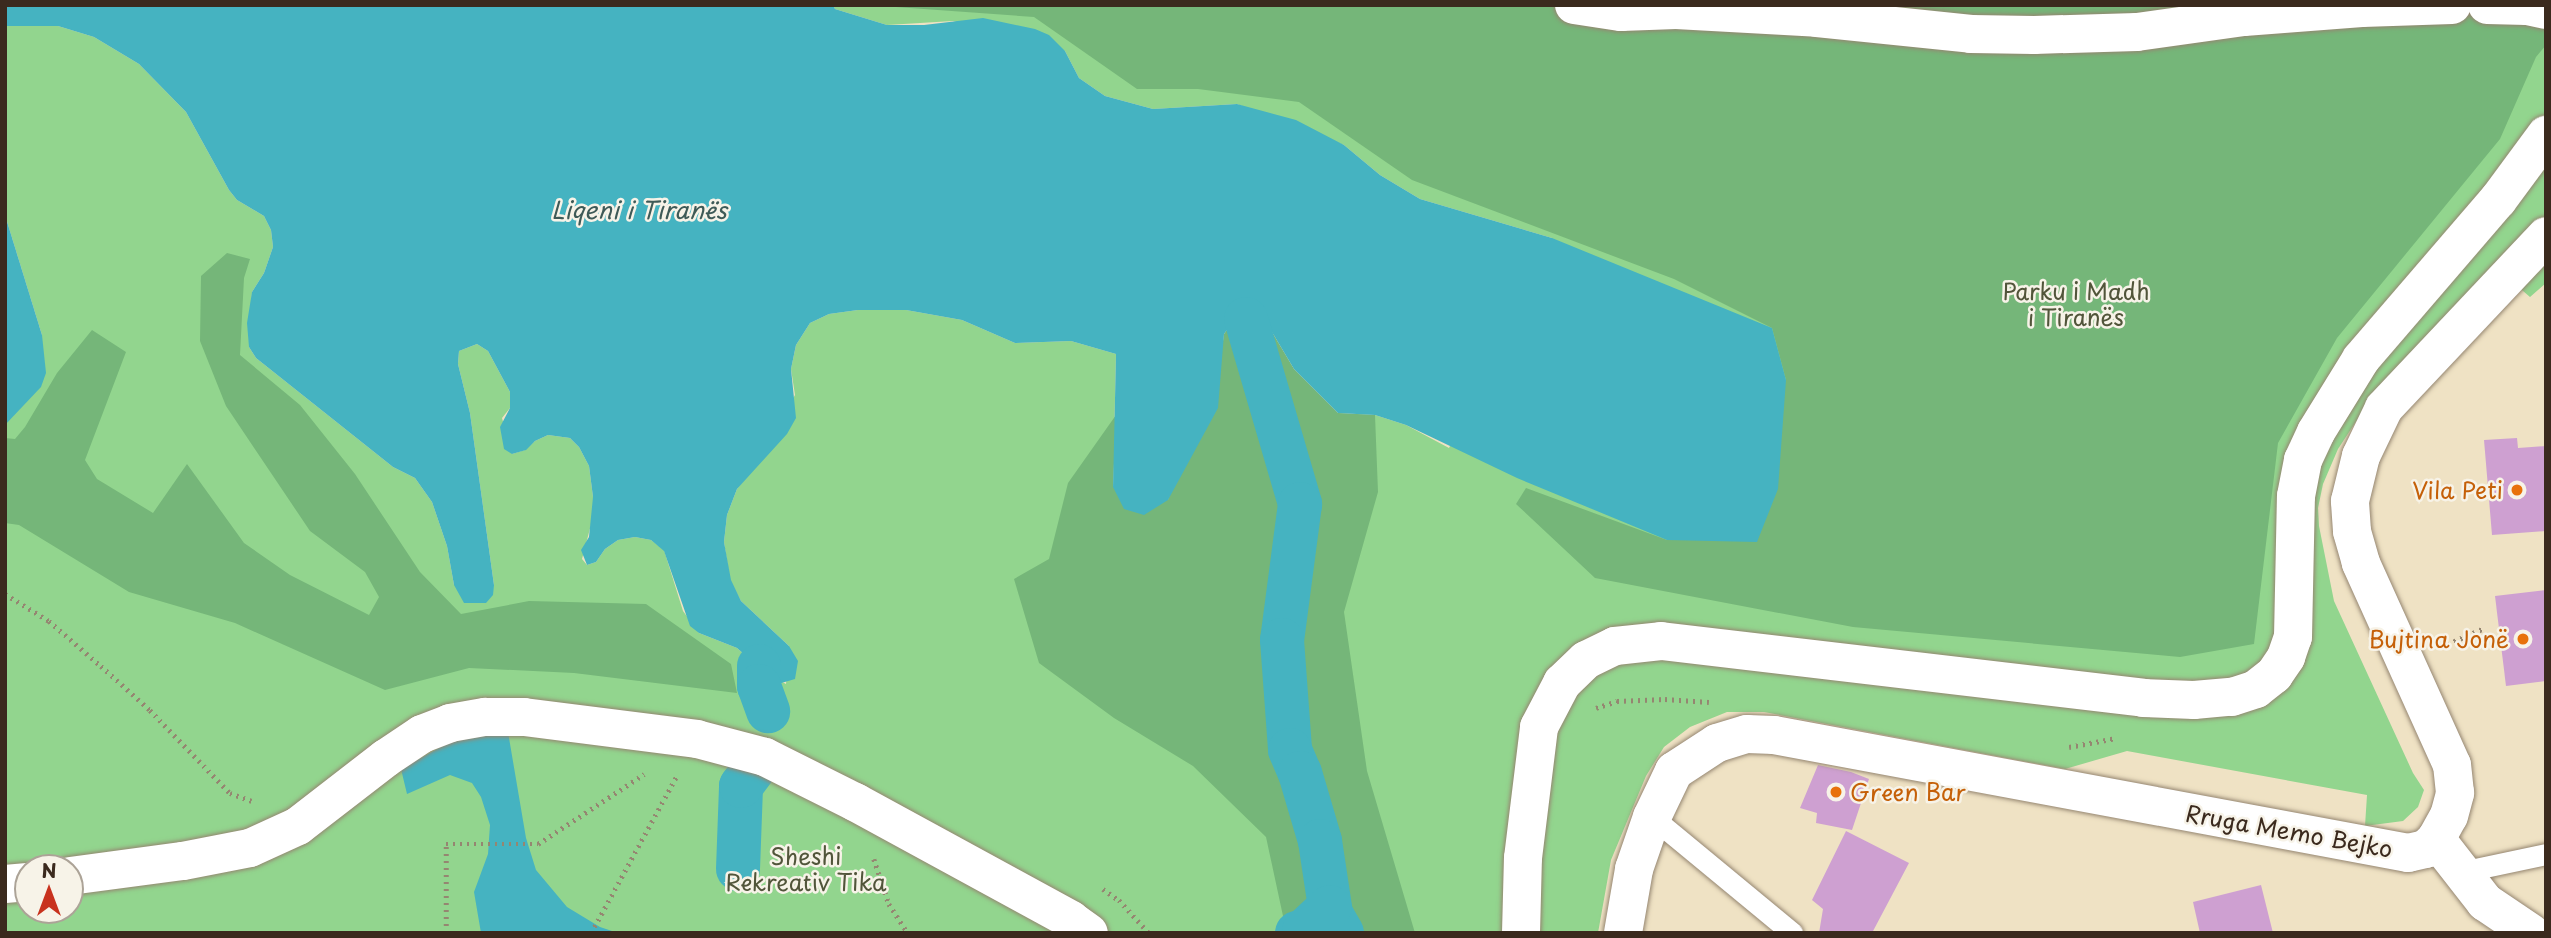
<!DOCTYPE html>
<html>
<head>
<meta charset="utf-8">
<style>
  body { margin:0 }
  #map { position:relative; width:2551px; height:938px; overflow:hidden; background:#efe2c4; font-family:"Playpen Sans",sans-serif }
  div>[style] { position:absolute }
  .green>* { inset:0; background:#92d58e }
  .forest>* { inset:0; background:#75b679 }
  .water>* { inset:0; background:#45b3c1 }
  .canal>* { height:44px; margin:-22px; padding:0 22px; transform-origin:22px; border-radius:22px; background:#45b3c1 }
  .building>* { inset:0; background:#cea0d1 }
  .path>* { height:4.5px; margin-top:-2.25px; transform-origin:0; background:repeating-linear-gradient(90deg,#958671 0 2px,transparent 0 7px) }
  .roads { filter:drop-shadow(0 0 2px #958671) drop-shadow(0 0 2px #958671) }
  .lane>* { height:21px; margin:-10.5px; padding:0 10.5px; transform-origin:10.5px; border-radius:10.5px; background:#fff }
  .street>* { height:38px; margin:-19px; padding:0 19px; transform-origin:19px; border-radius:19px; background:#fff }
  .dots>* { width:19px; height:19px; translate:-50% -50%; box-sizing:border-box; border:4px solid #f7f3e8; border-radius:50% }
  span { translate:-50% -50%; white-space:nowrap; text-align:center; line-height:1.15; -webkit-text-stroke:5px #f7f3e8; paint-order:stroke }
  .park-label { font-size:23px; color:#51553a }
  .food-label { font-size:23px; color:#c56008 }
  .right { translate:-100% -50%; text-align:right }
  .left { translate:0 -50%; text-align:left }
  .street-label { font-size:23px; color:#3b2a1e }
  .water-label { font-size:24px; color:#3e5a57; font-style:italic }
  .frame { position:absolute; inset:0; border:7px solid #3b2a1e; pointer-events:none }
  .north { position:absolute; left:14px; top:854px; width:70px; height:70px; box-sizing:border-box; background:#f7f3e8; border:2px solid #aca397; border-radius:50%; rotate:0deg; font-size:19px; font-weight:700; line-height:28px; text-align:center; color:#3b2a1e }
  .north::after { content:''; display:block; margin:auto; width:24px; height:32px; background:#c8321e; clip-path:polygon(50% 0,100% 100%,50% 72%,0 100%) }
</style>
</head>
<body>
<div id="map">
  <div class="green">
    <i style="clip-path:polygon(evenodd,833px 5px,2546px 5px,2546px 283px,2530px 297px,2494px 266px,2376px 391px,2338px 449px,2323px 484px,2318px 508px,2319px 526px,2334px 601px,2413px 773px,2424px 790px,2418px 807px,2403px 821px,2365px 826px,2367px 795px,2127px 751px,2065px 769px,1764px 712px,1727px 712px,1690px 727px,1664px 747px,1646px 776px,1611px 860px,1598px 933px,5px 933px,5px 425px,42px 335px,5px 215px,5px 26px,58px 26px,94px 37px,139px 64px,186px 112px,229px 190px,237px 200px,264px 216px,271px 230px,273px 247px,264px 273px,252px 292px,249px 347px,256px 358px,393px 467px,415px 478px,432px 502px,447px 546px,454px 585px,494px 585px,470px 413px,458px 364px,459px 351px,477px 344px,488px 351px,510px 392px,510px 408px,502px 418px,512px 454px,525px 450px,535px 441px,548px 435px,570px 438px,579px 447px,589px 466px,593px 497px,593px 517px,582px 559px,587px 565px,596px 562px,605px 549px,618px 540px,635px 537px,651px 540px,664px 550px,683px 611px,699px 633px,737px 648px,765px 673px,786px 684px,789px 646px,741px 601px,730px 580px,724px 542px,727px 515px,737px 489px,758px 462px,795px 395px,791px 369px,796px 345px,810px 323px,829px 314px,858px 310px,906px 310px,962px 320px,1015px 343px,1071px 341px,1116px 354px,1113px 487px,1218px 408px,1375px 415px,1406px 425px,1449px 448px,1552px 238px,1420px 199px,1380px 175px,1344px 145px,1237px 104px,1153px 109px,1105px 96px,1079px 78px,1065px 51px,953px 21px,887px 25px,835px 9px,833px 5px,28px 868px,70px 868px,70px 910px,28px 910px,28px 868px)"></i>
  </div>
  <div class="forest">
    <i style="clip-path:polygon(868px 5px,2546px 5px,2546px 45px,2536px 57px,2500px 139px,2337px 338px,2278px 443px,2254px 644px,2180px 657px,1853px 627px,1595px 578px,1516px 504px,1526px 488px,1667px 540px,1786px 380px,1772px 328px,1674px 279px,1412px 180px,1299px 102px,1198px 89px,1137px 89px,1034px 17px)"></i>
    <i style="clip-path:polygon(227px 253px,250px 259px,244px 278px,240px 355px,300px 405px,355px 474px,420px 572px,461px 614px,529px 601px,646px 604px,731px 664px,737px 693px,574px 673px,469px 668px,385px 690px,235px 623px,129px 592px,19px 525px,5px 523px,5px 438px,15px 439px,25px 427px,57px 373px,92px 330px,126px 352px,85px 460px,97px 479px,153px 513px,187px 464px,244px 543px,290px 575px,369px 615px,379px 597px,365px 572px,310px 531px,226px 406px,200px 341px,201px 276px)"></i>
    <i style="clip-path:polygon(1235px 319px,1257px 319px,1272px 332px,1294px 369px,1338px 413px,1375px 415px,1378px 492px,1344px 612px,1367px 771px,1415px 933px,1283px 933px,1283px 916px,1266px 837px,1193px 766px,1114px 718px,1039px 663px,1014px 579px,1049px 559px,1068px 483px,1116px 415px,1113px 487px,1168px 500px,1219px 369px,1224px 334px)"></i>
  </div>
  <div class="water">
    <i style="clip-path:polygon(5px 5px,833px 5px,835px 9px,887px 25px,924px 25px,983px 18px,1035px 29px,1049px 35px,1065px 51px,1079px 78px,1105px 96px,1153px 109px,1237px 104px,1296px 120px,1344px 145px,1380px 175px,1420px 199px,1552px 238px,1772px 328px,1786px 380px,1778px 489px,1757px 542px,1667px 540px,1517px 478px,1406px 425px,1375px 415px,1338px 413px,1294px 369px,1272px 332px,1257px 319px,1235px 319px,1224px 334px,1218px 408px,1168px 500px,1144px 515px,1124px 509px,1113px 487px,1116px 354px,1071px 341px,1015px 343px,962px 320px,906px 310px,858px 310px,829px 314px,810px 323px,796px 345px,791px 369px,796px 418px,787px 434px,737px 489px,727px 515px,724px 542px,731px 580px,741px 601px,789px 646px,798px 661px,795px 679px,778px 684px,737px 648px,699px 633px,690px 626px,664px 551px,651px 540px,635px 537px,618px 540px,605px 549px,596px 562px,587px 565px,581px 550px,589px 537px,593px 497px,589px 466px,579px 447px,570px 438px,548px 435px,535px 441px,526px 450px,512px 454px,504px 449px,500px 427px,510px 408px,510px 392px,488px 351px,477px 344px,459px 351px,458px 364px,470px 413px,494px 585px,493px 595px,486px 603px,464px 603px,454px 585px,447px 546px,432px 502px,415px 478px,393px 467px,256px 358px,249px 347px,247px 323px,252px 292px,264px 273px,273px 247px,271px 230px,264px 216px,237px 200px,229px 190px,186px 112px,139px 64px,94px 37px,58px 26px,5px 26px)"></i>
    <i style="clip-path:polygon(5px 215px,42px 335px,46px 373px,41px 387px,5px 425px)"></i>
    <i style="clip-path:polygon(508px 732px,526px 838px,536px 870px,567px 907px,600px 927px,618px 933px,481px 933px,474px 892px,488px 854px,490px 825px,481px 797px,472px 783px,450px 775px,407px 794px,401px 769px,450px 742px)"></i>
  </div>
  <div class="canal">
    <i style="left:1246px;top:319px;width:193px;rotate:73.7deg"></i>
    <i style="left:1300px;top:504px;width:137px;rotate:97.5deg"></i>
    <i style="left:1282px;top:640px;width:110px;rotate:85.8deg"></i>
    <i style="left:1290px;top:750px;width:25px;rotate:67deg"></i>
    <i style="left:1300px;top:773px;width:71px;rotate:73.6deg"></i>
    <i style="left:1320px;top:841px;width:74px;rotate:81.4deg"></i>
    <i style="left:1331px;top:914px;width:22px;rotate:60deg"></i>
    <i style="left:759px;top:666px;width:20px;rotate:90deg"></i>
    <i style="left:759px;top:686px;width:27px;rotate:70deg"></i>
    <i style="left:738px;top:869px;width:83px;rotate:-87.9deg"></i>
    <i style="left:741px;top:786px;width:25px;rotate:-53deg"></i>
    <i style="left:1297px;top:933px;width:7px;rotate:-16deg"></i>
    <i style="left:1304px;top:931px;width:35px;rotate:-43deg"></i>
  </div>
  <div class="building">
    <i style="clip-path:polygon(2517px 438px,2518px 448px,2546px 446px,2546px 531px,2492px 535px,2484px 440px)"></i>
    <i style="clip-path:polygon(2546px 590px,2546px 681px,2506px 686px,2495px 596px)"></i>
    <i style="clip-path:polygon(1818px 765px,1851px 772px,1869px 779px,1852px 830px,1816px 823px,1817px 813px,1800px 808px)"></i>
    <i style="clip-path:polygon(1846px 831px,1909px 863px,1872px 933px,1819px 933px,1823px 909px,1812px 900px)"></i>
    <i style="clip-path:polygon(2261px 885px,2273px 933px,2200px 933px,2193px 902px)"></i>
  </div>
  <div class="path">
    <i style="left:5px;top:594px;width:52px;rotate:31.5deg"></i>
    <i style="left:49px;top:621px;width:69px;rotate:40.9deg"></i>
    <i style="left:101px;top:666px;width:66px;rotate:41.9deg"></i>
    <i style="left:150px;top:710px;width:115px;rotate:46.1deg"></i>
    <i style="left:230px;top:793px;width:23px;rotate:20deg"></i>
    <i style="left:2441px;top:647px;width:45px;rotate:-23.7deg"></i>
    <i style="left:1596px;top:708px;width:22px;rotate:-18deg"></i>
    <i style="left:1617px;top:701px;width:48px;rotate:-2.4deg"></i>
    <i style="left:1665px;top:699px;width:44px;rotate:3.9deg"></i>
    <i style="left:2069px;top:747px;width:48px;rotate:-10.8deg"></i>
    <i style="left:874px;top:859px;width:47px;rotate:71.6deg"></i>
    <i style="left:889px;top:904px;width:35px;rotate:57deg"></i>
    <i style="left:1103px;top:889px;width:19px;rotate:35deg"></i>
    <i style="left:1119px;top:900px;width:45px;rotate:47.7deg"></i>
    <i style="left:446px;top:933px;width:89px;rotate:-90deg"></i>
    <i style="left:446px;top:844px;width:92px"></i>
    <i style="left:538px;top:844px;width:127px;rotate:-33.4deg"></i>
    <i style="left:591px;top:933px;width:178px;rotate:-61.4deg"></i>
  </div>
  <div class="roads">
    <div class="lane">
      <i style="left:1652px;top:817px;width:182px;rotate:39.6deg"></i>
      <i style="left:2461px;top:872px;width:87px;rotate:-12deg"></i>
    </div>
    <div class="street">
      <i style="left:1574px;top:5px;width:48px;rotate:8.5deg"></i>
      <i style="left:1621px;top:12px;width:55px;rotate:-2.1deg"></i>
      <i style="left:1676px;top:10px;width:141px;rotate:3.2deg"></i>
      <i style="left:1817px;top:18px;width:155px;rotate:5.9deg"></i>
      <i style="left:1971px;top:34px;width:63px;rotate:0.9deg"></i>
      <i style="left:2034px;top:35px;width:103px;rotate:-1.7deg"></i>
      <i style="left:2137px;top:32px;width:108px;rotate:-8deg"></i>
      <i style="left:2244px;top:17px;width:118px;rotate:-4.4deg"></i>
      <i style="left:2362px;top:8px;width:90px;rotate:-1.9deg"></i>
      <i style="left:2487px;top:5px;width:40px;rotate:1.4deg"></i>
      <i style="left:2527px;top:6px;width:19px;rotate:12deg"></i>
      <i style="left:2436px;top:839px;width:80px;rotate:52.1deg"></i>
      <i style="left:2485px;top:902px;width:55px;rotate:34deg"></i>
      <i style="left:70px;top:876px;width:114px;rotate:-7.6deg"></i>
      <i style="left:183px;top:861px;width:68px;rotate:-11deg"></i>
      <i style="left:250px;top:848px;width:53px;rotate:-24.6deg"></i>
      <i style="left:298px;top:826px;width:111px;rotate:-37.7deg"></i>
      <i style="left:386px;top:758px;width:43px;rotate:-33.7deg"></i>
      <i style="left:422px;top:734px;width:30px;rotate:-21deg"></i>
      <i style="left:450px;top:723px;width:36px;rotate:-10deg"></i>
      <i style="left:485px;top:717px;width:39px"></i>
      <i style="left:524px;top:717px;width:174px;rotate:7.2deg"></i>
      <i style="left:697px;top:739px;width:70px;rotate:14.8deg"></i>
      <i style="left:765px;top:757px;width:101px;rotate:26.6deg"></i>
      <i style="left:855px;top:802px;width:246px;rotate:28.6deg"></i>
      <i style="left:1071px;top:920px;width:22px;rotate:36deg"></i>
      <i style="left:5px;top:884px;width:23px;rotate:-5deg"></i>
      <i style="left:1521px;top:933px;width:75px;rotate:-88.5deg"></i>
      <i style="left:1523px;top:858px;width:132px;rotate:-83deg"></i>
      <i style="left:1539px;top:727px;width:50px;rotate:-62.4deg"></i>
      <i style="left:1562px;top:683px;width:33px;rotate:-44deg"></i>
      <i style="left:1586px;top:660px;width:32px;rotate:-26deg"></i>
      <i style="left:1615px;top:646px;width:46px;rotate:-6.2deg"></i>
      <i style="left:1661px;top:641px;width:485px;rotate:6.7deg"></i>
      <i style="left:2143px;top:698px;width:51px;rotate:2.2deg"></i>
      <i style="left:2194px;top:700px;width:38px;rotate:-5deg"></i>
      <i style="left:2232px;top:697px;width:25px;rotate:-18deg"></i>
      <i style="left:2256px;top:689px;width:23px;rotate:-38deg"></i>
      <i style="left:2274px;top:675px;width:22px;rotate:-56deg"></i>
      <i style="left:2286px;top:657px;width:21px;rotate:-71deg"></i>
      <i style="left:2293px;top:637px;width:141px;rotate:-88.8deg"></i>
      <i style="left:2296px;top:496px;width:37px;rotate:-79deg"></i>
      <i style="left:2303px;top:460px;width:31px;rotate:-65deg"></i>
      <i style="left:2316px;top:432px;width:86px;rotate:-58.3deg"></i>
      <i style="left:2361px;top:359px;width:210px;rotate:-49.3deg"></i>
      <i style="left:2498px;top:200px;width:81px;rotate:-53.6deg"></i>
      <i style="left:1623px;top:933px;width:65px;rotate:-80.2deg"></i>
      <i style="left:1634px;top:869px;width:55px;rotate:-70.9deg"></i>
      <i style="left:1652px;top:817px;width:51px;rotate:-64.4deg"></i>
      <i style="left:1674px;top:771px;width:51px;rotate:-33.1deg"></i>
      <i style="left:1717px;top:743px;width:31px;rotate:-17deg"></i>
      <i style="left:1747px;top:734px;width:27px;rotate:2deg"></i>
      <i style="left:1774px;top:735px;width:645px;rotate:10.54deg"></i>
      <i style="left:2408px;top:853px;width:18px;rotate:-13deg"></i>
      <i style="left:2426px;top:849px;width:14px;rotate:-45deg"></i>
      <i style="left:2436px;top:839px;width:26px;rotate:-61deg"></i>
      <i style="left:2449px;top:816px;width:24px;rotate:-75deg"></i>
      <i style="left:2455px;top:793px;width:28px;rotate:-96deg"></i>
      <i style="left:2452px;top:765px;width:222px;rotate:-114.3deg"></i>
      <i style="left:2361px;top:563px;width:33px;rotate:-106deg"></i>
      <i style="left:2352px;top:531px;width:30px;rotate:-94deg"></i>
      <i style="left:2350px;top:501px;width:46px;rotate:-76.3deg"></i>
      <i style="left:2361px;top:456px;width:53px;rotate:-64.4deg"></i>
      <i style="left:2384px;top:408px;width:236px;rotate:-46.7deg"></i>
    </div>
  </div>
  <div class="dots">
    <i style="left:2517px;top:490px;background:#e8710a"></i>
    <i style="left:2523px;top:639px;background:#e8710a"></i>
    <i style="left:1836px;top:792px;background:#e8710a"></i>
  </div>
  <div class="park-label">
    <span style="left:2076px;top:304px">Parku i Madh<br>i Tiranës</span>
    <span style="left:806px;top:869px">Sheshi<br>Rekreativ Tika</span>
  </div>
  <div class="food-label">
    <span class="right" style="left:2503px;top:490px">Vila Peti</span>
    <span class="right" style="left:2509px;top:639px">Bujtina Jonë</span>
    <span class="left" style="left:1850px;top:792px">Green Bar</span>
  </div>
  <div class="street-label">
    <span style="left:2289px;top:831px;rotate:10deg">Rruga Memo Bejko</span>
  </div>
  <div class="water-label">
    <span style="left:639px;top:210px">Liqeni i Tiranës</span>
  </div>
  <div class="frame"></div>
  <div class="north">N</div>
</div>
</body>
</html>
